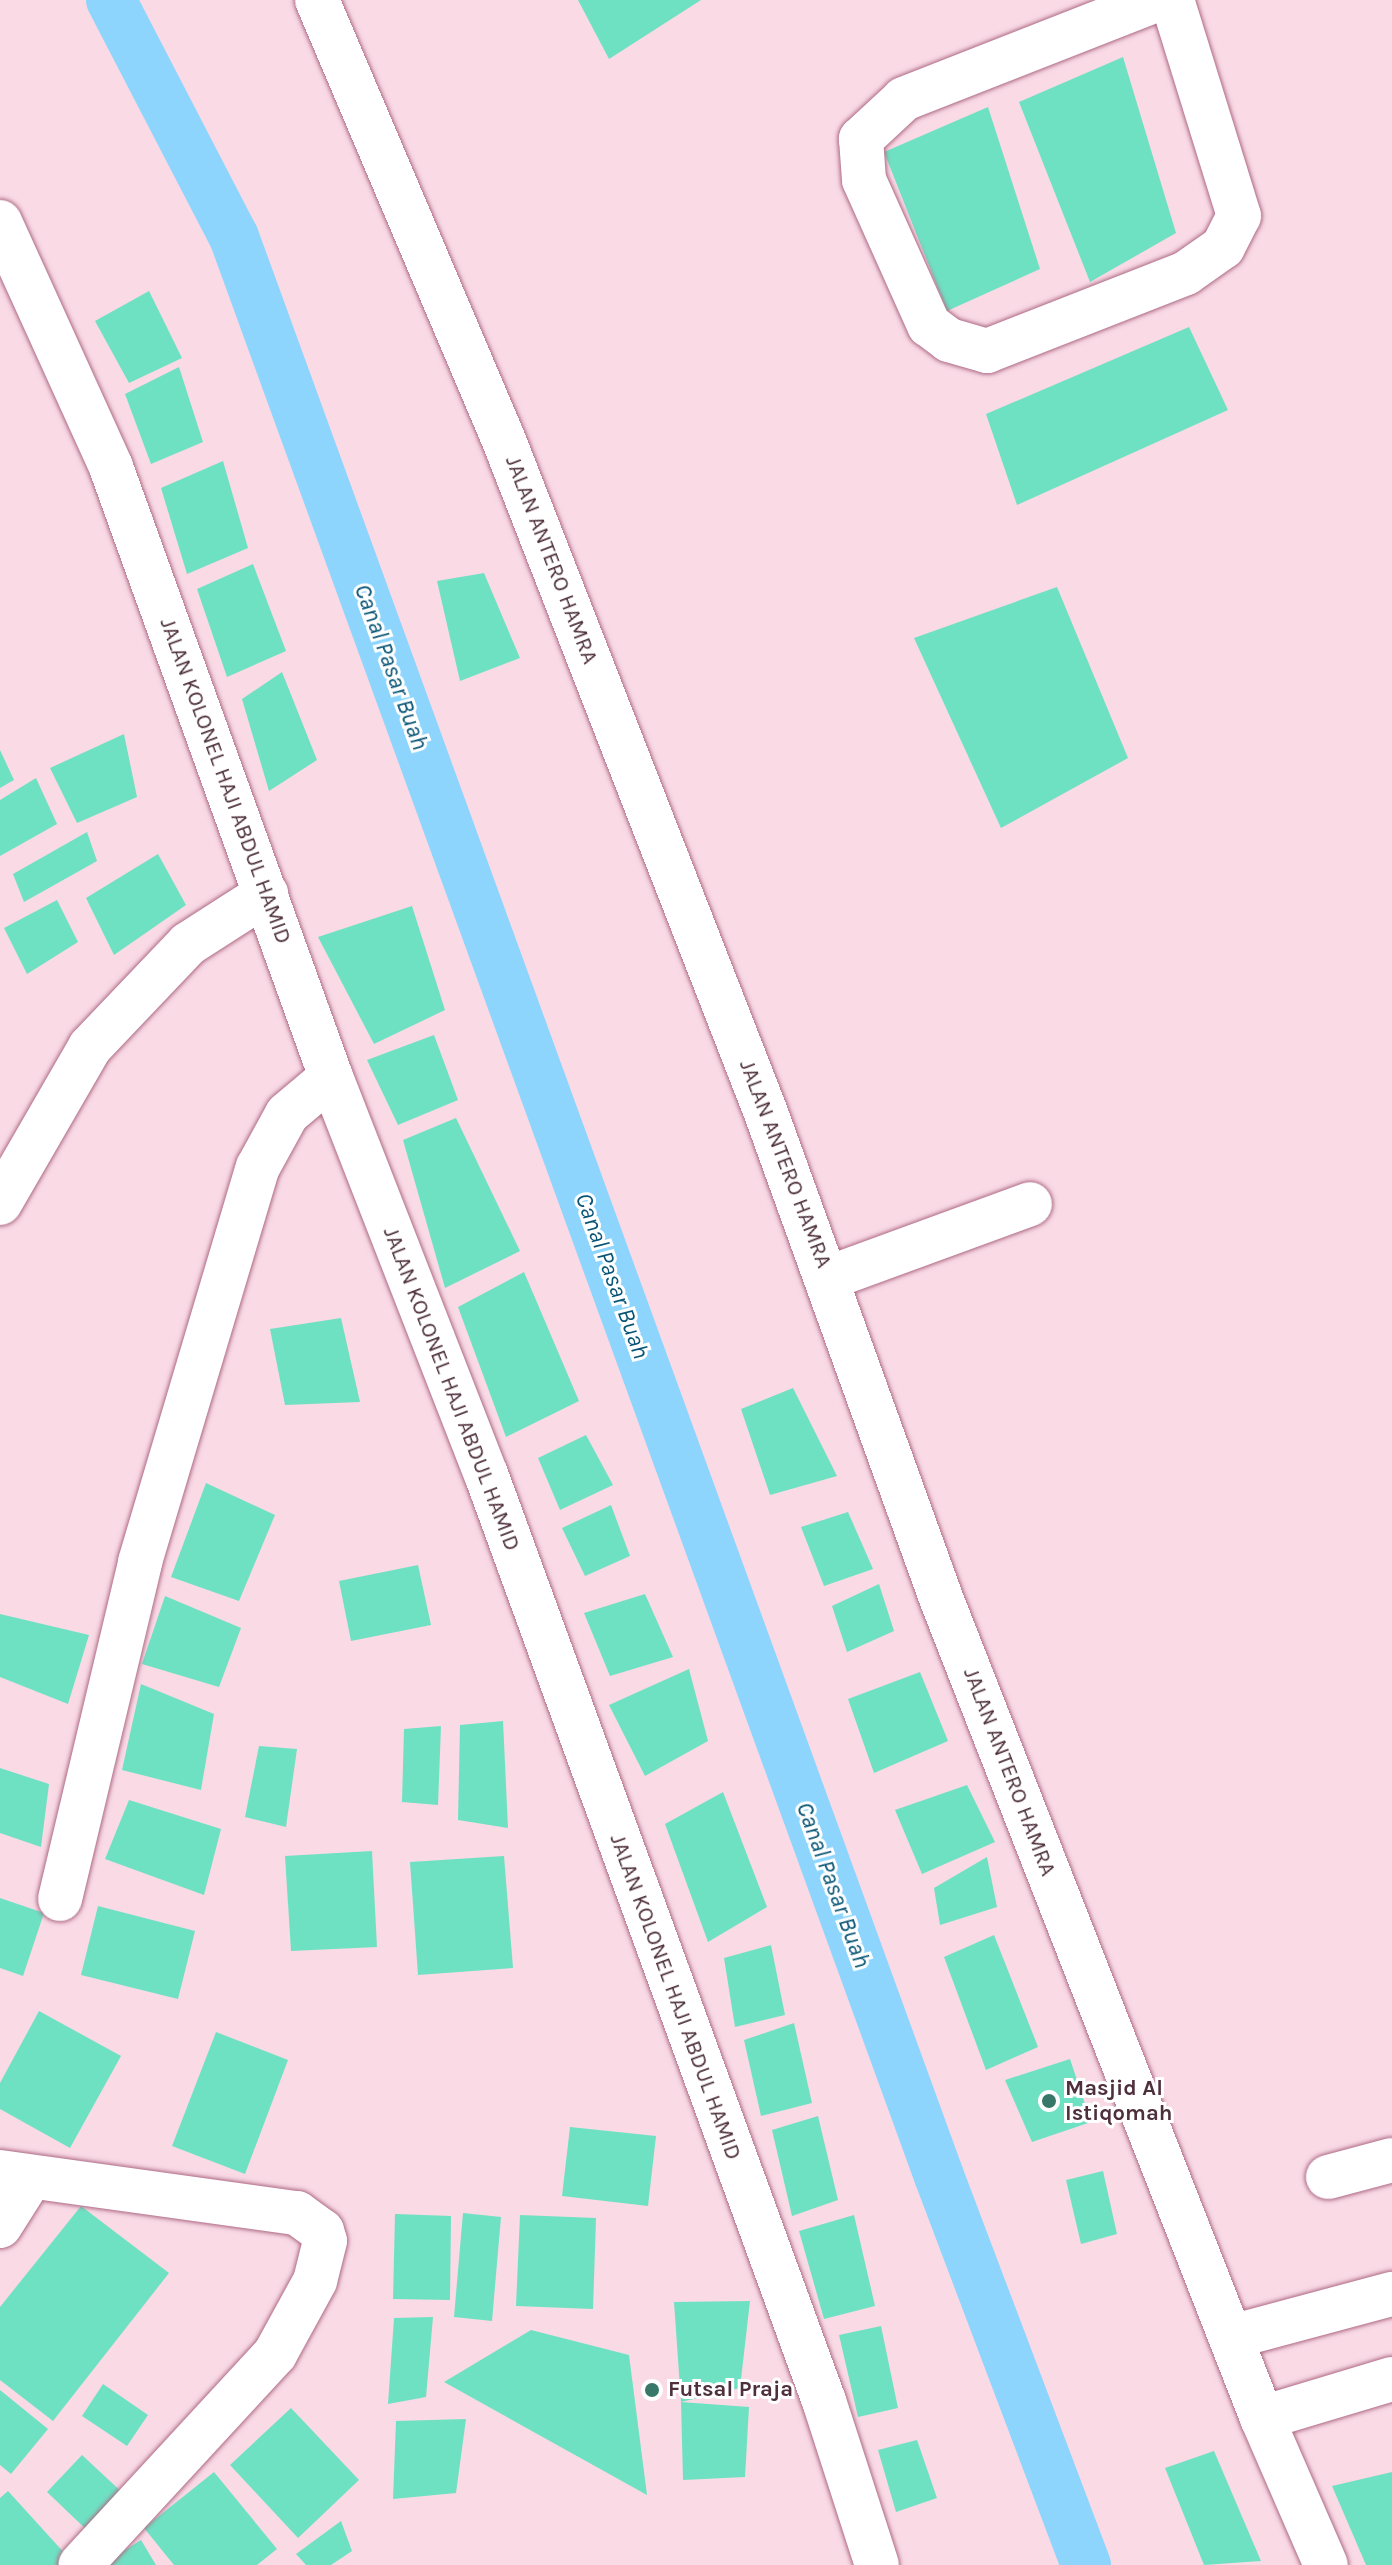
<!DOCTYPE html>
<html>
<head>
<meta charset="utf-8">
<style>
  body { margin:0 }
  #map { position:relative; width:1392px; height:2565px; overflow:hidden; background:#f9dae5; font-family:Karla,sans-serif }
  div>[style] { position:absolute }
  .canal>* { height:50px; margin:-25px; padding:0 25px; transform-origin:25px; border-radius:25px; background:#8ed5fd }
  .building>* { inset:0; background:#6fe1c3 }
  .roads { filter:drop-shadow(0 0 2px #ae6a85) drop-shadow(0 0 2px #ae6a85) }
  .minor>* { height:44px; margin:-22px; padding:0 22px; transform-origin:22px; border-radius:22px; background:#fff }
  .dots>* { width:22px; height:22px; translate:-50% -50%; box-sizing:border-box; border:4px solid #fff; border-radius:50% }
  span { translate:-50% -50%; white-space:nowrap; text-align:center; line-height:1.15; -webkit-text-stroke:6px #fff; paint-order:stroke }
  .street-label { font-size:22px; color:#4e303c }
  .poi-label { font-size:22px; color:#4e303c; font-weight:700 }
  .left { translate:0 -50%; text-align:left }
  .water-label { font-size:24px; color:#085576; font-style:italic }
</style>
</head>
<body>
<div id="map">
  <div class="canal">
    <i style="left:111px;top:0;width:267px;rotate:62.6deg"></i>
    <i style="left:234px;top:237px;width:2063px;rotate:70.02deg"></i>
    <i style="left:939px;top:2176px;width:416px;rotate:69.3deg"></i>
  </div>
  <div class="building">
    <i style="clip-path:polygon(578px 0,701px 0,609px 59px)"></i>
    <i style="clip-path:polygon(1123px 57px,1176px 233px,1090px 282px,1019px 102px)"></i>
    <i style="clip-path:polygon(988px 107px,1040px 269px,947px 311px,884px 152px)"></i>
    <i style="clip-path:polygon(149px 291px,182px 358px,129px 383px,95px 321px)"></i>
    <i style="clip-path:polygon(1189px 327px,1228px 410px,1017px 505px,986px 414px)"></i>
    <i style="clip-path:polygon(179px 367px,203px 442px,151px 464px,125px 394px)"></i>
    <i style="clip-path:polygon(223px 461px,248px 548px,187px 574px,161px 488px)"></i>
    <i style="clip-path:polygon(253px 564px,286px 651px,227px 677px,197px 589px)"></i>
    <i style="clip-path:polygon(484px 573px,520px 658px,460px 681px,437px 581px)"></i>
    <i style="clip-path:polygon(1057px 587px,1128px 758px,1001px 828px,914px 638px)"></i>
    <i style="clip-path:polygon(282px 672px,317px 760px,269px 791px,242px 699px)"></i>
    <i style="clip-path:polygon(124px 734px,137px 797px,77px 823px,50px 768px)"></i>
    <i style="clip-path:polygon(0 750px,14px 780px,0 788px)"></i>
    <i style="clip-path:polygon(36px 778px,57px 824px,0 856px,0 800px)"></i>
    <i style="clip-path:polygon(87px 832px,97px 861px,24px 902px,13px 874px)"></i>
    <i style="clip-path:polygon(158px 854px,186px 905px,114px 955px,86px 898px)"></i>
    <i style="clip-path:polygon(57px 900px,78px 942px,27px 974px,4px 928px)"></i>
    <i style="clip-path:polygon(412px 906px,445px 1010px,374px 1044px,318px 937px)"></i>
    <i style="clip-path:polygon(434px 1035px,458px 1100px,398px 1125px,367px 1060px)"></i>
    <i style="clip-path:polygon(456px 1118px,520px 1251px,445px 1288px,403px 1140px)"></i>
    <i style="clip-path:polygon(524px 1272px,579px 1401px,506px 1437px,458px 1307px)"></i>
    <i style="clip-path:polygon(341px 1318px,360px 1402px,285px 1405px,270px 1329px)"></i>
    <i style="clip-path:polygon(793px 1388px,837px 1476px,770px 1495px,741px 1409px)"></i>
    <i style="clip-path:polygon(586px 1435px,613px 1485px,560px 1510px,538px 1458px)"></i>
    <i style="clip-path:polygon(206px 1483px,275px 1515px,239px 1601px,171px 1577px)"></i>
    <i style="clip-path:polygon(611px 1505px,630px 1556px,585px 1576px,562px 1528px)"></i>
    <i style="clip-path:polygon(848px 1512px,873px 1569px,824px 1586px,801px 1527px)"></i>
    <i style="clip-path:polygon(418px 1565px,431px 1625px,351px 1641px,339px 1581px)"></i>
    <i style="clip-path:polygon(879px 1584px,894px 1631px,847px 1652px,832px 1606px)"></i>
    <i style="clip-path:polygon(645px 1594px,673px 1657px,610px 1676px,584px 1613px)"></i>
    <i style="clip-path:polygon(165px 1596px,241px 1628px,219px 1687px,142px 1664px)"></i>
    <i style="clip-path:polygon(0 1614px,89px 1635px,68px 1704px,0 1677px)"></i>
    <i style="clip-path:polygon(689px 1669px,708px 1741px,645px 1776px,609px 1705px)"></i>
    <i style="clip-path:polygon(920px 1672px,948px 1741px,874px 1773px,848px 1699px)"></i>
    <i style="clip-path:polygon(141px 1684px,214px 1714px,201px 1790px,122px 1770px)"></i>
    <i style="clip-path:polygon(503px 1721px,508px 1828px,458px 1820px,460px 1725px)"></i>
    <i style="clip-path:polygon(441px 1726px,438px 1805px,402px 1802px,404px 1729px)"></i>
    <i style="clip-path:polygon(259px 1746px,297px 1749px,286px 1827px,245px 1817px)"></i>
    <i style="clip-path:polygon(0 1768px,49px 1784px,41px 1847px,0 1833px)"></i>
    <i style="clip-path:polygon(967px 1785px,995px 1842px,922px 1874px,895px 1810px)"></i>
    <i style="clip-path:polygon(723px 1792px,767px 1907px,708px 1942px,665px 1824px)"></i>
    <i style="clip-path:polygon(129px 1800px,221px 1829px,204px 1895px,105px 1859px)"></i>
    <i style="clip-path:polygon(372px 1851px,377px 1947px,291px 1951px,285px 1856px)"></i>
    <i style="clip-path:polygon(504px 1856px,513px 1968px,418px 1975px,410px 1862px)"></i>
    <i style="clip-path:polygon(987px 1857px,997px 1907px,940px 1925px,934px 1888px)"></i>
    <i style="clip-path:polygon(0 1898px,44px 1913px,23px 1976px,0 1968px)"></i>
    <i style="clip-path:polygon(98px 1906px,195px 1931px,178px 1999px,81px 1975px)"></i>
    <i style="clip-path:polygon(994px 1935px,1038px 2047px,986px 2070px,944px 1957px)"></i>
    <i style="clip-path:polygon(771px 1945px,785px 2015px,735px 2027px,724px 1958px)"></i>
    <i style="clip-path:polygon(39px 2011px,121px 2056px,70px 2148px,0 2109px,0 2083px)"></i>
    <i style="clip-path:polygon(794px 2023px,812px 2103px,761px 2116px,744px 2040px)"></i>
    <i style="clip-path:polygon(216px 2032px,288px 2060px,245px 2174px,172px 2146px)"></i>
    <i style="clip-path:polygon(1070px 2059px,1091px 2122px,1032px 2142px,1005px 2080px)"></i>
    <i style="clip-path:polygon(818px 2116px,838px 2200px,792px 2216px,772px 2130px)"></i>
    <i style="clip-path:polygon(570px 2127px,656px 2136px,648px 2206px,562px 2196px)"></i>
    <i style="clip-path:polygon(1103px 2171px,1117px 2234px,1081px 2244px,1066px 2180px)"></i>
    <i style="clip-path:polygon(81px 2206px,169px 2273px,53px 2421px,0 2380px,0 2307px)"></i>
    <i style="clip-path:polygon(463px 2213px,501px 2217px,492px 2321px,454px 2317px)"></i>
    <i style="clip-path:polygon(395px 2214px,451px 2216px,450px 2300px,393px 2299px)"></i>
    <i style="clip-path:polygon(520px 2215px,596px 2218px,593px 2309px,516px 2306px)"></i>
    <i style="clip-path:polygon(854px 2215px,875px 2306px,824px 2319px,799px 2231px)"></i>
    <i style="clip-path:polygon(750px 2301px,740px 2388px,681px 2402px,674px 2302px)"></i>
    <i style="clip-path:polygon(433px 2317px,426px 2397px,388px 2404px,394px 2318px)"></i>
    <i style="clip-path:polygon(881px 2326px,898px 2408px,858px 2417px,839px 2335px)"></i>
    <i style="clip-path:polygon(531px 2330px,629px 2355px,647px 2495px,444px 2382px)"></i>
    <i style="clip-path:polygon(103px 2384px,148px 2415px,127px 2446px,82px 2416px)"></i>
    <i style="clip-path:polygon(0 2390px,48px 2429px,11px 2474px,0 2465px)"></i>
    <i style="clip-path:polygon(681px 2402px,749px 2407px,745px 2477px,683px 2480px)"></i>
    <i style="clip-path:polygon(291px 2408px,359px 2480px,298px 2538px,230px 2465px)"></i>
    <i style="clip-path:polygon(466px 2419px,456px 2493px,393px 2499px,396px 2421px)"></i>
    <i style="clip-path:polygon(917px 2440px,937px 2498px,896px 2512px,878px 2450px)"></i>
    <i style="clip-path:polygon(1214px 2451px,1261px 2561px,1204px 2565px,1165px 2468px)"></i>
    <i style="clip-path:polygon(82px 2455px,126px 2496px,91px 2534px,47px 2492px)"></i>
    <i style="clip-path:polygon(214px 2472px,277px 2549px,257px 2565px,174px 2565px,144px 2528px)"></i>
    <i style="clip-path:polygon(1392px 2472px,1392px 2565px,1366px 2565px,1332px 2486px)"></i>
    <i style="clip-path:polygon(8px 2491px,68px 2557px,60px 2565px,0 2565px,0 2498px)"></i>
    <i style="clip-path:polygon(341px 2521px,352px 2551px,331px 2565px,306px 2565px,296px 2554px)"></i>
    <i style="clip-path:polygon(141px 2540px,156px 2565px,101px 2565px)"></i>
  </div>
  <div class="roads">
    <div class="minor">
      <i style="left:317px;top:0;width:476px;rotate:67deg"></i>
      <i style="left:503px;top:438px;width:724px;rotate:68.71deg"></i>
      <i style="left:766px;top:1113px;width:516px;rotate:70.16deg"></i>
      <i style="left:941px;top:1598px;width:881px;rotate:68.62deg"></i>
      <i style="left:1262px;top:2418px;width:160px;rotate:66.5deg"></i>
      <i style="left:1156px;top:0;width:271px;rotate:158.6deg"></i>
      <i style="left:904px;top:99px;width:59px;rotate:137.1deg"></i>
      <i style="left:861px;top:139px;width:41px;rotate:85.8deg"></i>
      <i style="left:864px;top:180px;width:159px;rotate:65.9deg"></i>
      <i style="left:929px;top:325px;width:25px;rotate:37deg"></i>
      <i style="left:949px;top:340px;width:40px;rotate:16deg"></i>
      <i style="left:987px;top:351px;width:214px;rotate:-21.4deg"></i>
      <i style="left:1186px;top:273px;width:45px;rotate:-35.1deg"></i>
      <i style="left:1223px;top:247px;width:35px;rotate:-63deg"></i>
      <i style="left:1239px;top:216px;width:226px;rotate:-107.2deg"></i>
      <i style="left:0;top:222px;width:269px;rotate:65.6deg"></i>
      <i style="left:111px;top:467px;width:648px;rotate:70.17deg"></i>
      <i style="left:331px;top:1077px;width:426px;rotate:68.7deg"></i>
      <i style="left:486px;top:1474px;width:987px;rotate:69.97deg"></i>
      <i style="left:824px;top:2401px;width:172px;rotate:72.1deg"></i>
      <i style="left:0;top:1203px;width:180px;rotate:-60deg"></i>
      <i style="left:90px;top:1047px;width:142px;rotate:-46.4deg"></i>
      <i style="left:188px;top:944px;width:93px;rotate:-32.7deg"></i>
      <i style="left:828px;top:1278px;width:215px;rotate:-20.1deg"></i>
      <i style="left:60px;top:1899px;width:346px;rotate:-76.6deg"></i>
      <i style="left:140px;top:1562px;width:412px;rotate:-73.4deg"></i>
      <i style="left:258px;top:1167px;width:60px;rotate:-61.3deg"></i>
      <i style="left:287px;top:1114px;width:57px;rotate:-40.1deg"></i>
      <i style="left:0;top:2172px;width:300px;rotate:7.9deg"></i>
      <i style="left:297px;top:2213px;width:31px;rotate:36deg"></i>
      <i style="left:322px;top:2231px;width:10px;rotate:73deg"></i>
      <i style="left:325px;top:2241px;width:41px;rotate:104deg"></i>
      <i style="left:315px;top:2281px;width:83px;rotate:118.7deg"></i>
      <i style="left:275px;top:2354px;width:287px;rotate:132.7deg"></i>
      <i style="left:1328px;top:2177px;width:66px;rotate:-14.9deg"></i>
      <i style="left:0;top:2226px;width:58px;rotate:-57.7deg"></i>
      <i style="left:1231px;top:2337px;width:167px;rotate:-15deg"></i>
      <i style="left:1262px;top:2418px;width:136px;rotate:-16.7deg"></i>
    </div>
  </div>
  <div class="dots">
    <i style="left:1049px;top:2101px;background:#387868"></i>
    <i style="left:652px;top:2390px;background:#387868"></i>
  </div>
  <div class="street-label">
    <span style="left:551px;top:560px;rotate:69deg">JALAN ANTERO HAMRA</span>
    <span style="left:225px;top:781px;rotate:70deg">JALAN KOLONEL HAJI ABDUL HAMID</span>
    <span style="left:785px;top:1164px;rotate:69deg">JALAN ANTERO HAMRA</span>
    <span style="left:451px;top:1389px;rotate:69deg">JALAN KOLONEL HAJI ABDUL HAMID</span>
    <span style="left:1009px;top:1772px;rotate:69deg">JALAN ANTERO HAMRA</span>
    <span style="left:675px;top:1997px;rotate:70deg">JALAN KOLONEL HAJI ABDUL HAMID</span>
  </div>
  <div class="poi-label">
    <span class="left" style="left:1065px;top:2101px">Masjid Al<br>Istiqomah</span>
    <span class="left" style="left:668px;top:2390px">Futsal Praja</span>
  </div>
  <div class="water-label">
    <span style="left:391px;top:667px;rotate:70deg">Canal Pasar Buah</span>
    <span style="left:612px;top:1276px;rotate:70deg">Canal Pasar Buah</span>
    <span style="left:833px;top:1885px;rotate:70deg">Canal Pasar Buah</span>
  </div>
</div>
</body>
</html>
